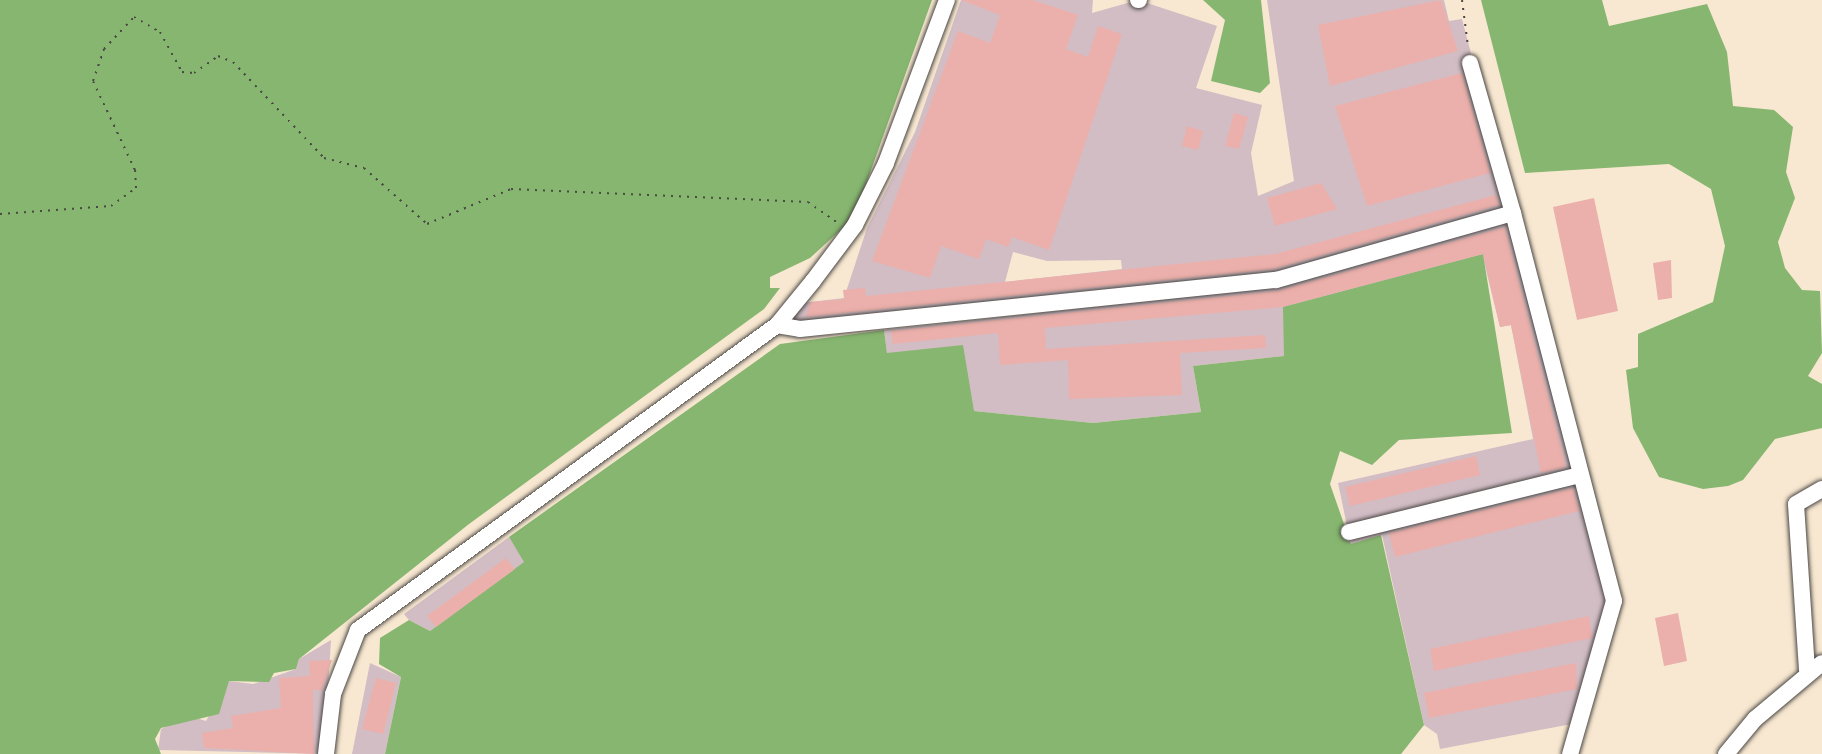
<!DOCTYPE html>
<html>
<head>
<meta charset="utf-8">
<style>
  body { margin:0 }
  #map { position:relative; width:1822px; height:754px; overflow:hidden; background:#f8e8d1; font-family:"EB Garamond",serif }
  div>[style] { position:absolute }
  .industrial>* { inset:0; background:#d2bdc5 }
  .forest>* { inset:0; background:#86b66f }
  .building>* { inset:0; background:#ebb0ab }
  .path>* { height:2px; margin-top:-1px; transform-origin:0; background:repeating-linear-gradient(90deg,#4a4744 0 2px,transparent 0 8px) }
  .roads { filter:drop-shadow(0 0 2px #4a4744) drop-shadow(0 0 2px #4a4744) }
  .minor>* { height:16px; margin:-8px; padding:0 8px; transform-origin:8px; border-radius:8px; background:#fff }
  span { translate:-50% -50%; white-space:nowrap; text-align:center; line-height:1.15; -webkit-text-stroke:8px #fcf5e5; paint-order:stroke }
</style>
</head>
<body>
<div id="map">
  <div class="industrial">
    <i style="clip-path:polygon(evenodd,961px 0,1093px 0,1092px 13px,1138px 0,1217px 26px,1196px 88px,1262px 105px,1251px 153px,1258px 196px,1294px 181px,1267px 0,1444px 0,1449px 21px,1462px 19px,1614px 601px,1577px 723px,1440px 749px,1437px 734px,1424px 725px,1382px 535px,1351px 545px,1338px 483px,1533px 439px,1511px 325px,1500px 327px,1482px 254px,1284px 356px,1193px 366px,1201px 412px,1093px 423px,974px 411px,887px 353px,884px 330px,1277px 287px,777px 325px,794px 304px,844px 298px,867px 228px,915px 132px,961px 0,1013px 252px,1047px 261px,1121px 260px,1122px 269px,1005px 282px,1013px 252px)"></i>
    <i style="clip-path:polygon(509px 537px,525px 562px,430px 631px,409px 620px,404px 614px)"></i>
    <i style="clip-path:polygon(331px 640px,324px 754px,158px 750px,161px 729px,190px 716px,206px 721px,229px 681px,253px 684px,296px 669px,299px 659px)"></i>
    <i style="clip-path:polygon(370px 663px,401px 677px,385px 754px,352px 754px)"></i>
  </div>
  <div class="forest">
    <i style="clip-path:polygon(0 0,932px 0,862px 195px,845px 226px,810px 258px,770px 277px,770px 288px,780px 288px,764px 309px,469px 524px,299px 659px,296px 669px,274px 673px,269px 682px,229px 681px,219px 714px,161px 728px,155px 739px,161px 754px,0 754px)"></i>
    <i style="clip-path:polygon(1203px 0,1261px 0,1270px 83px,1260px 93px,1211px 81px,1225px 20px)"></i>
    <i style="clip-path:polygon(1481px 0,1602px 0,1609px 26px,1707px 4px,1727px 52px,1733px 106px,1774px 110px,1793px 127px,1786px 172px,1795px 198px,1778px 242px,1785px 268px,1802px 290px,1820px 291px,1822px 353px,1808px 376px,1822px 384px,1822px 428px,1775px 439px,1743px 480px,1728px 486px,1703px 489px,1659px 477px,1633px 428px,1626px 370px,1638px 367px,1638px 334px,1713px 302px,1725px 246px,1711px 189px,1669px 164px,1525px 173px)"></i>
    <i style="clip-path:polygon(1483px 254px,1512px 433px,1399px 440px,1372px 465px,1340px 451px,1330px 484px,1351px 544px,1381px 535px,1424px 725px,1401px 754px,385px 754px,401px 677px,379px 664px,380px 638px,409px 620px,430px 631px,524px 562px,509px 537px,780px 344px,884px 330px,887px 353px,963px 345px,974px 411px,1093px 423px,1201px 412px,1193px 366px,1284px 356px,1283px 307px)"></i>
  </div>
  <div class="building">
    <i style="clip-path:polygon(961px 0,1033px 0,1078px 15px,1066px 49px,1088px 57px,1098px 26px,1122px 34px,1049px 250px,1012px 237px,1008px 247px,986px 239px,979px 259px,941px 246px,930px 278px,872px 261px,958px 31px,990px 43px,1000px 15px)"></i>
    <i style="clip-path:polygon(1441px 0,1458px 51px,1330px 86px,1318px 25px)"></i>
    <i style="clip-path:polygon(1462px 73px,1490px 173px,1367px 206px,1335px 106px)"></i>
    <i style="clip-path:polygon(1234px 113px,1248px 117px,1239px 149px,1225px 146px)"></i>
    <i style="clip-path:polygon(1187px 126px,1203px 131px,1198px 150px,1182px 146px)"></i>
    <i style="clip-path:polygon(1321px 183px,1337px 209px,1275px 226px,1267px 198px)"></i>
    <i style="clip-path:polygon(1496px 195px,1499px 205px,1274px 269px,806px 317px,810px 302px,844px 299px,843px 290px,865px 288px,866px 296px,1275px 254px)"></i>
    <i style="clip-path:polygon(1594px 198px,1618px 311px,1577px 320px,1553px 207px)"></i>
    <i style="clip-path:polygon(1505px 227px,1566px 467px,1541px 473px,1511px 325px,1500px 327px,1483px 254px,1282px 307px,1045px 328px,1046px 349px,1265px 335px,1266px 348px,1180px 353px,1182px 395px,1069px 399px,1068px 360px,1000px 365px,998px 333px,893px 344px,891px 331px,1277px 291px)"></i>
    <i style="clip-path:polygon(1671px 260px,1672px 298px,1658px 300px,1653px 263px)"></i>
    <i style="clip-path:polygon(1476px 456px,1480px 475px,1350px 506px,1345px 487px)"></i>
    <i style="clip-path:polygon(1573px 488px,1579px 511px,1395px 557px,1389px 533px)"></i>
    <i style="clip-path:polygon(506px 558px,515px 569px,436px 627px,427px 616px)"></i>
    <i style="clip-path:polygon(1678px 613px,1687px 661px,1664px 666px,1655px 618px)"></i>
    <i style="clip-path:polygon(1589px 616px,1592px 638px,1434px 671px,1430px 649px)"></i>
    <i style="clip-path:polygon(332px 660px,322px 690px,313px 690px,314px 754px,204px 748px,202px 733px,233px 728px,231px 716px,281px 708px,279px 678px,310px 676px,309px 661px)"></i>
    <i style="clip-path:polygon(1576px 663px,1577px 689px,1429px 718px,1424px 693px)"></i>
    <i style="clip-path:polygon(376px 678px,396px 683px,383px 734px,362px 729px)"></i>
  </div>
  <div class="path">
    <i style="left:1462px;top:0;width:46px;rotate:82.6deg"></i>
    <i style="left:0;top:214px;width:111px;rotate:-4.1deg"></i>
    <i style="left:111px;top:206px;width:31px;rotate:-36deg"></i>
    <i style="left:136px;top:188px;width:18px;rotate:-93deg"></i>
    <i style="left:135px;top:170px;width:98px;rotate:-115.3deg"></i>
    <i style="left:93px;top:81px;width:34px;rotate:-71deg"></i>
    <i style="left:104px;top:49px;width:44px;rotate:-46.8deg"></i>
    <i style="left:134px;top:17px;width:30px;rotate:30deg"></i>
    <i style="left:160px;top:32px;width:46px;rotate:61.2deg"></i>
    <i style="left:182px;top:72px;width:12px;rotate:5deg"></i>
    <i style="left:194px;top:73px;width:29px;rotate:-35deg"></i>
    <i style="left:218px;top:56px;width:16px;rotate:22deg"></i>
    <i style="left:233px;top:62px;width:132px;rotate:46.5deg"></i>
    <i style="left:324px;top:158px;width:41px;rotate:14deg"></i>
    <i style="left:364px;top:168px;width:84px;rotate:41.6deg"></i>
    <i style="left:427px;top:224px;width:91px;rotate:-22.6deg"></i>
    <i style="left:511px;top:189px;width:297px;rotate:2.5deg"></i>
    <i style="left:808px;top:202px;width:37px;rotate:35deg"></i>
  </div>
  <div class="roads">
    <div class="minor">
      <i style="left:1138px;top:0;width:1px"></i>
      <i style="left:1513px;top:213px;width:401px;rotate:75.4deg"></i>
      <i style="left:1614px;top:601px;width:159px;rotate:106deg"></i>
      <i style="left:777px;top:325px;width:23px;rotate:10deg"></i>
      <i style="left:800px;top:329px;width:479px;rotate:-5.9deg"></i>
      <i style="left:1276px;top:280px;width:246px;rotate:-15.8deg"></i>
      <i style="left:1513px;top:213px;width:156px;rotate:-106deg"></i>
      <i style="left:1349px;top:532px;width:237px;rotate:-13.9deg"></i>
      <i style="left:1807px;top:670px;width:166px;rotate:-93.8deg"></i>
      <i style="left:1796px;top:504px;width:30px;rotate:-30deg"></i>
      <i style="left:326px;top:754px;width:60px;rotate:-83.3deg"></i>
      <i style="left:333px;top:694px;width:69px;rotate:-68.7deg"></i>
      <i style="left:358px;top:630px;width:518px;rotate:-36.05deg"></i>
      <i style="left:777px;top:325px;width:57px;rotate:-50.7deg"></i>
      <i style="left:813px;top:281px;width:70px;rotate:-53.1deg"></i>
      <i style="left:855px;top:225px;width:69px;rotate:-63.4deg"></i>
      <i style="left:886px;top:163px;width:174px;rotate:-69.5deg"></i>
      <i style="left:1726px;top:754px;width:45px;rotate:-50.4deg"></i>
      <i style="left:1755px;top:719px;width:87px;rotate:-39.9deg"></i>
    </div>
  </div>
</div>
</body>
</html>
